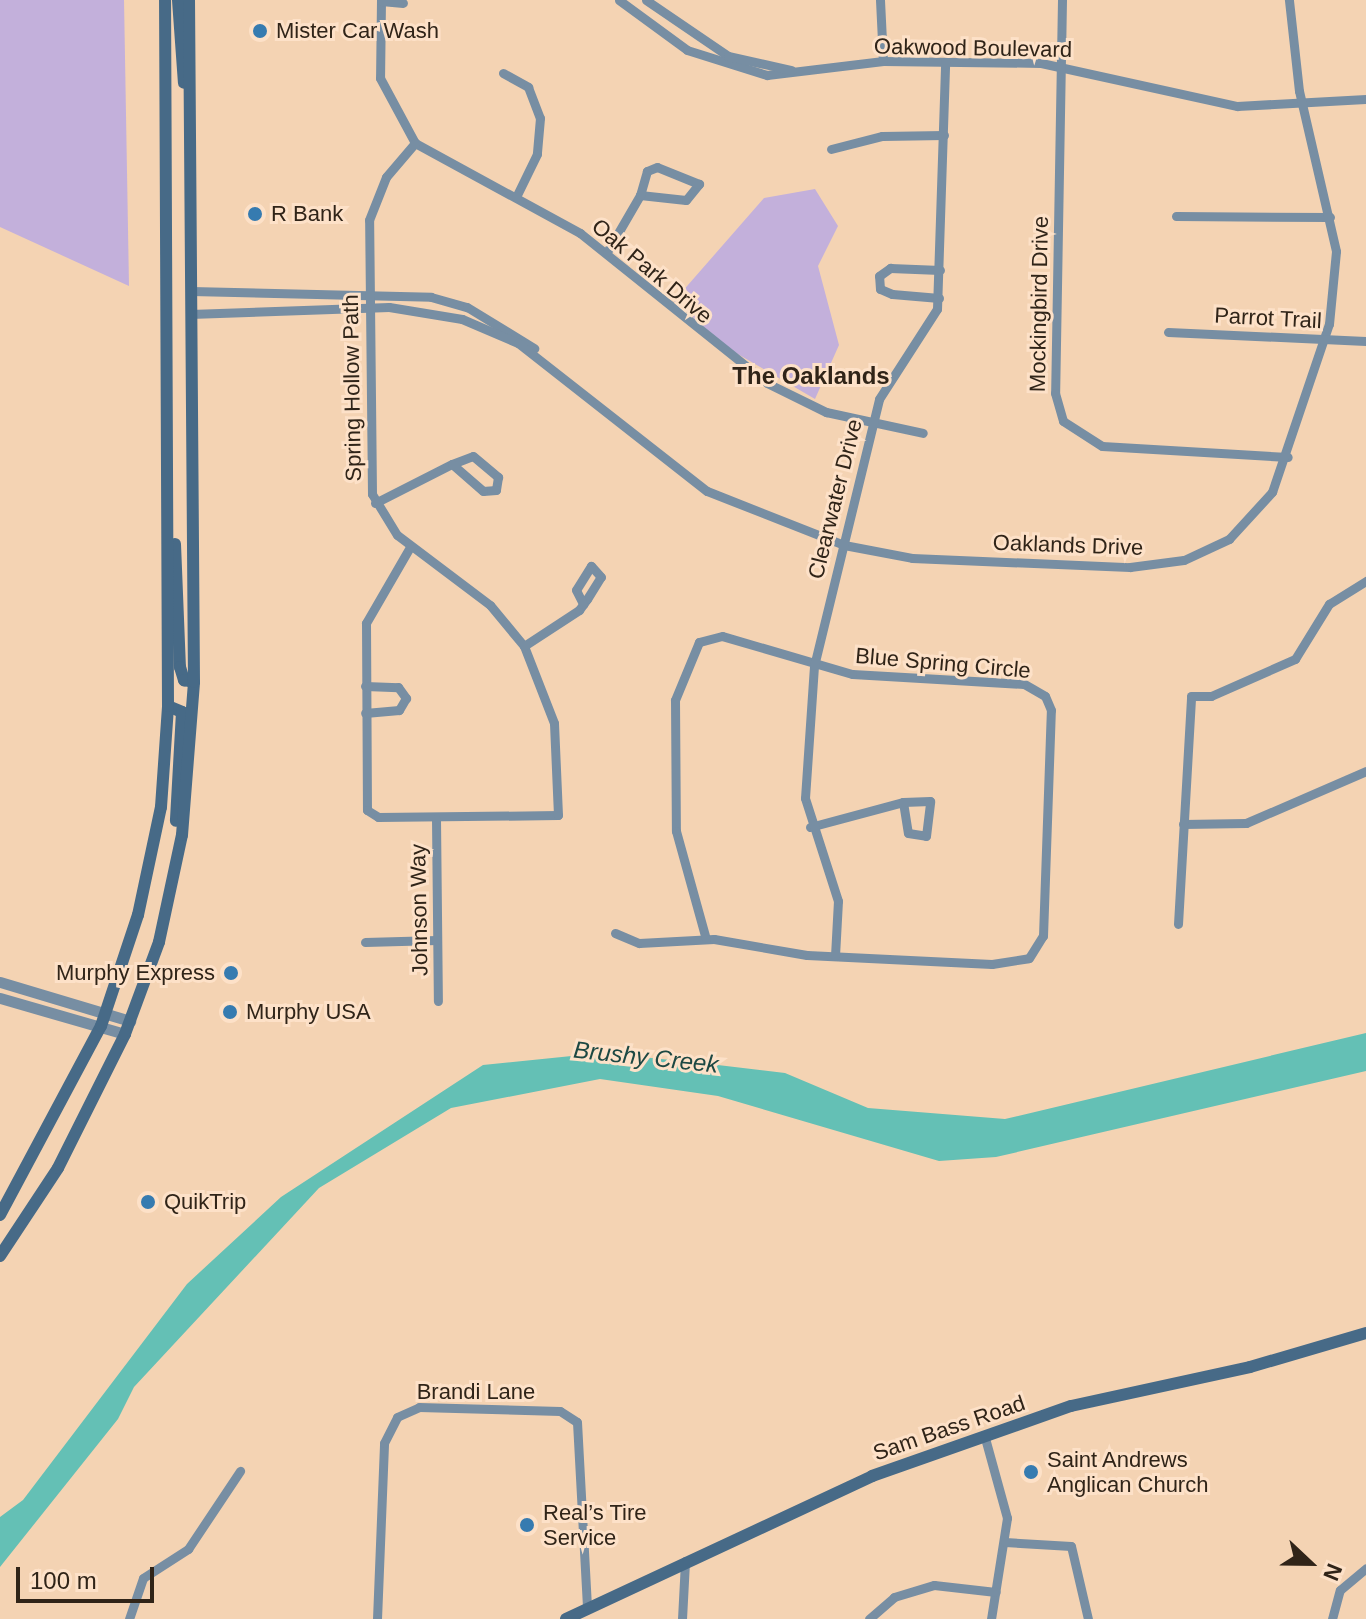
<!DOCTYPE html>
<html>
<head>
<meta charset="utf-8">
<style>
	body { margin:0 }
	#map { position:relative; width:1366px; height:1619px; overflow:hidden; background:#f4d3b3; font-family:Arial,sans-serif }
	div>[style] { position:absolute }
	.green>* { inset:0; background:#c3b0db }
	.water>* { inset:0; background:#64c0b5 }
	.minor>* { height:9px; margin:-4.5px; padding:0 4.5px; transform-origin:4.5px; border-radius:4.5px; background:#778ea3 }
	.tertiary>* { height:11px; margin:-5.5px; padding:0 5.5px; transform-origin:5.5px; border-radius:5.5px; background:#778ea3 }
	.secondary>* { height:12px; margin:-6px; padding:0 6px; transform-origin:6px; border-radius:6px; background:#476a87 }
	.dots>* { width:22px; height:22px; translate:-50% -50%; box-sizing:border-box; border:4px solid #fde1c8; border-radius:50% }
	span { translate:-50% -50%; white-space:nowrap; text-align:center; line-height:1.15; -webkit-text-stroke:6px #fde1c8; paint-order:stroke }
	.poi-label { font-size:22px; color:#302418 }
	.left { translate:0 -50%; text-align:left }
	.right { translate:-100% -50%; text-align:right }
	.street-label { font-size:22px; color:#302418 }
	.neighbourhood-label { font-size:24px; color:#302418; font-weight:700 }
	.water-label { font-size:24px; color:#1d4843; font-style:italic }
	.north { position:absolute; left:1270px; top:1523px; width:80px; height:80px; -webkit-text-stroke:6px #fde1c8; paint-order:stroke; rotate:112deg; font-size:22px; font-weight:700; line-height:32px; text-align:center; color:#302418 }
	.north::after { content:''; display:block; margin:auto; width:28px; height:36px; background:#302418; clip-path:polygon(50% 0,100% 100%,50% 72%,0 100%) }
	.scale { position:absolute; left:16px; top:1567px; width:138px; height:36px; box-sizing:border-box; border:4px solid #302418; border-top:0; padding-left:10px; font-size:24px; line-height:28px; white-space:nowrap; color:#302418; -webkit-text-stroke:6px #fde1c8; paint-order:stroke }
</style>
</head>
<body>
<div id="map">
	<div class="green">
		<div style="clip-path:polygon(0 0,124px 0,129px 286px,0 227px)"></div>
		<div style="clip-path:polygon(815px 189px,838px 226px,818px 266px,839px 345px,815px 399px,729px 349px,674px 301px,764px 198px)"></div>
	</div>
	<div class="water">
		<div style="clip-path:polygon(1366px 1033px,1366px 1071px,996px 1157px,939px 1161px,718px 1096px,600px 1079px,451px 1108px,319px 1188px,134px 1387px,118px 1419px,0 1567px,0 1517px,23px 1500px,187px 1284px,281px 1197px,483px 1065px,601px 1053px,701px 1063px,785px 1073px,868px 1108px,1005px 1119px)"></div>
	</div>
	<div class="minor">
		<div style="left:381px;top:0;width:78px;rotate:90.7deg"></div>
		<div style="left:380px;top:78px;width:74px;rotate:61.7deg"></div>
		<div style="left:415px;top:143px;width:188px;rotate:28.6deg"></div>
		<div style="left:580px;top:233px;width:240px;rotate:38.7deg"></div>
		<div style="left:767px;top:383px;width:66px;rotate:26.2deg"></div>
		<div style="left:826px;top:412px;width:99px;rotate:12.2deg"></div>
		<div style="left:619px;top:0;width:84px;rotate:36.3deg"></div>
		<div style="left:687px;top:50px;width:84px;rotate:17.4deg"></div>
		<div style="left:767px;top:75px;width:117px;rotate:-6.9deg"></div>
		<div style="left:883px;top:61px;width:158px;rotate:0.7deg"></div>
		<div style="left:1041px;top:63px;width:201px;rotate:12.4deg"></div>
		<div style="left:1237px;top:106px;width:129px;rotate:-3.1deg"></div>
		<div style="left:646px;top:0;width:99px;rotate:34.3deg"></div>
		<div style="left:728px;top:56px;width:65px;rotate:12.5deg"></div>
		<div style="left:880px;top:0;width:61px;rotate:87.2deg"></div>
		<div style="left:1062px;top:0;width:393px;rotate:91deg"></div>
		<div style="left:1055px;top:393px;width:29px;rotate:74deg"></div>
		<div style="left:1063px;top:421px;width:46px;rotate:32.7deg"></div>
		<div style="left:1102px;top:446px;width:186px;rotate:3.4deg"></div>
		<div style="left:381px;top:1px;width:22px;rotate:5deg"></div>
		<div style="left:503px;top:73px;width:29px;rotate:29deg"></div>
		<div style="left:528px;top:87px;width:33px;rotate:69deg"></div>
		<div style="left:540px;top:118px;width:36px;rotate:95deg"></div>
		<div style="left:537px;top:154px;width:48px;rotate:116deg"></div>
		<div style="left:831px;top:149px;width:53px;rotate:-14.3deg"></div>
		<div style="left:882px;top:136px;width:62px;rotate:-0.9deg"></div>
		<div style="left:1176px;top:216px;width:154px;rotate:0.4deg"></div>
		<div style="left:607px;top:252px;width:66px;rotate:-59.9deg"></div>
		<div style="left:640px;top:195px;width:46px;rotate:6.2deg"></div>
		<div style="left:686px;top:200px;width:21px;rotate:-51deg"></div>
		<div style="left:699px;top:184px;width:45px;rotate:-158deg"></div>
		<div style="left:657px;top:167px;width:11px;rotate:158deg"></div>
		<div style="left:647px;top:171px;width:25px;rotate:106deg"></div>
		<div style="left:191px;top:291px;width:240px;rotate:1.4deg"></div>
		<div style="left:431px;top:297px;width:37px;rotate:16deg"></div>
		<div style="left:467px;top:307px;width:79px;rotate:31.5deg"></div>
		<div style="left:939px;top:298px;width:47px;rotate:-175.1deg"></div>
		<div style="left:892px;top:294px;width:13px;rotate:-157deg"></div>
		<div style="left:880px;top:289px;width:13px;rotate:-94deg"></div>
		<div style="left:879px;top:276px;width:14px;rotate:-36deg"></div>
		<div style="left:890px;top:268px;width:50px;rotate:2.3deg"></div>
		<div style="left:190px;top:314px;width:199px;rotate:-2deg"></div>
		<div style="left:389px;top:307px;width:74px;rotate:9.3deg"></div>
		<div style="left:462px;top:319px;width:61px;rotate:23.2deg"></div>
		<div style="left:518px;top:343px;width:240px;rotate:38.1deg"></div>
		<div style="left:707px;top:491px;width:147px;rotate:21.5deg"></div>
		<div style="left:844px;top:545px;width:69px;rotate:10.8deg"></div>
		<div style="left:912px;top:558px;width:218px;rotate:2.4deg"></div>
		<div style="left:1130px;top:567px;width:54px;rotate:-7.4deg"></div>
		<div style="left:1184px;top:560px;width:50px;rotate:-25deg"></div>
		<div style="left:1229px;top:539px;width:64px;rotate:-47.5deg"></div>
		<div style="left:1272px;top:492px;width:177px;rotate:-71.3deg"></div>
		<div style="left:1329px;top:324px;width:73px;rotate:-84.5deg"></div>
		<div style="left:1336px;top:251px;width:164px;rotate:-103deg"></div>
		<div style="left:1299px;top:91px;width:92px;rotate:-96.3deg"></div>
		<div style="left:1168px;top:332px;width:198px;rotate:2.6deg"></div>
		<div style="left:375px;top:503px;width:86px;rotate:-26.9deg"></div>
		<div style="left:452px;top:464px;width:22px;rotate:-21deg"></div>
		<div style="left:473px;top:456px;width:33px;rotate:40deg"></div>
		<div style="left:498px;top:477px;width:13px;rotate:99deg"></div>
		<div style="left:496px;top:490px;width:13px;rotate:176deg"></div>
		<div style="left:483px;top:491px;width:41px;rotate:-138.9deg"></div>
		<div style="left:410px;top:547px;width:88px;rotate:120.1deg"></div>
		<div style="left:366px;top:623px;width:187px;rotate:89.7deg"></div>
		<div style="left:367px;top:810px;width:13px;rotate:32deg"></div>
		<div style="left:378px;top:817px;width:180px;rotate:-0.6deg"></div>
		<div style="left:558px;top:815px;width:92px;rotate:-92.5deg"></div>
		<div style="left:554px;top:723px;width:83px;rotate:-111.3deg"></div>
		<div style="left:524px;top:646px;width:53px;rotate:-129.7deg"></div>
		<div style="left:490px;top:605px;width:116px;rotate:-143deg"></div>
		<div style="left:397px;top:535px;width:48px;rotate:-121.4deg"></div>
		<div style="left:372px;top:494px;width:274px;rotate:-90.6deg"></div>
		<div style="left:369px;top:220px;width:46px;rotate:-68.4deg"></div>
		<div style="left:386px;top:177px;width:45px;rotate:-49.5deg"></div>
		<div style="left:524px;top:646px;width:66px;rotate:-33.2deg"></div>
		<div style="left:579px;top:610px;width:14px;rotate:-54deg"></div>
		<div style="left:587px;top:599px;width:26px;rotate:-58deg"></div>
		<div style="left:601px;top:577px;width:15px;rotate:-132deg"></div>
		<div style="left:591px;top:566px;width:28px;rotate:122deg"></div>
		<div style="left:576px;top:590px;width:16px;rotate:63deg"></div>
		<div style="left:365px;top:686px;width:33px;rotate:2deg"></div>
		<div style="left:398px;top:687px;width:14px;rotate:54deg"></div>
		<div style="left:406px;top:698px;width:14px;rotate:120deg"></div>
		<div style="left:399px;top:710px;width:34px;rotate:175deg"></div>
		<div style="left:436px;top:819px;width:182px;rotate:89.4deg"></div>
		<div style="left:1183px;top:824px;width:63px;rotate:-0.9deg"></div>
		<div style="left:1246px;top:823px;width:131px;rotate:-23.4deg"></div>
		<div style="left:810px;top:827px;width:96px;rotate:-15deg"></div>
		<div style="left:903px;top:802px;width:31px;rotate:81deg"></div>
		<div style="left:908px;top:833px;width:18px;rotate:9deg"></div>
		<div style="left:926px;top:836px;width:35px;rotate:-83deg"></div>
		<div style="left:930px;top:801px;width:27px;rotate:178deg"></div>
		<div style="left:1178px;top:924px;width:228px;rotate:-86.7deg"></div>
		<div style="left:1191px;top:696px;width:20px"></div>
		<div style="left:1211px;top:696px;width:92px;rotate:-23.8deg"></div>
		<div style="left:1295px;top:659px;width:65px;rotate:-58.3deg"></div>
		<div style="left:1329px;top:604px;width:44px;rotate:-31.9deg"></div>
		<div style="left:615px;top:933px;width:26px;rotate:23deg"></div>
		<div style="left:639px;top:943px;width:75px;rotate:-3.1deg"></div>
		<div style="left:714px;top:939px;width:94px;rotate:9.8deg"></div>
		<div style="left:807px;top:955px;width:185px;rotate:2.8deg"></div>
		<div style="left:992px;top:964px;width:37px;rotate:-9deg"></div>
		<div style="left:1029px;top:958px;width:26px;rotate:-58deg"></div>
		<div style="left:1043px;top:936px;width:226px;rotate:-88deg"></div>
		<div style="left:1051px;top:710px;width:15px;rotate:-113deg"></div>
		<div style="left:1045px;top:696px;width:24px;rotate:-150deg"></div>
		<div style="left:1024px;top:684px;width:172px;rotate:-176.7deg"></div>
		<div style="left:852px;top:674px;width:135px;rotate:-163.7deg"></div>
		<div style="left:722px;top:636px;width:24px;rotate:165deg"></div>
		<div style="left:699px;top:642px;width:63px;rotate:112.5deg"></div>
		<div style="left:675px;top:700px;width:131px;rotate:89.6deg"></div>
		<div style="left:676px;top:831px;width:112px;rotate:74.5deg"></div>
		<div style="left:365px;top:942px;width:72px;rotate:-1.6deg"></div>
		<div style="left:835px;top:956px;width:55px;rotate:-86.9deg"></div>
		<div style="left:838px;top:901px;width:108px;rotate:-107.8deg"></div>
		<div style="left:805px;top:798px;width:132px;rotate:-86.1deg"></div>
		<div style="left:814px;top:666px;width:275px;rotate:-76.3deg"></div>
		<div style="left:879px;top:399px;width:107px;rotate:-57.2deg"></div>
		<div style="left:937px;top:309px;width:247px;rotate:-88.1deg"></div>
		<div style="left:985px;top:1438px;width:83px;rotate:74.6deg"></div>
		<div style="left:1007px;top:1518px;width:102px;rotate:99deg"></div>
		<div style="left:1005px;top:1542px;width:66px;rotate:3.5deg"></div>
		<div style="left:1071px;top:1546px;width:75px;rotate:76.9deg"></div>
		<div style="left:129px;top:1619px;width:43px;rotate:-71.1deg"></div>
		<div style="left:143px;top:1578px;width:54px;rotate:-32.8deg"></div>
		<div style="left:188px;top:1549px;width:94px;rotate:-56.3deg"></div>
		<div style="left:377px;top:1619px;width:176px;rotate:-87.7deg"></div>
		<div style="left:384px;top:1443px;width:29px;rotate:-63deg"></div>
		<div style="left:397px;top:1417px;width:24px;rotate:-24deg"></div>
		<div style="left:419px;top:1407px;width:141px;rotate:1.6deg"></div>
		<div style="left:560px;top:1411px;width:20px;rotate:33deg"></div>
		<div style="left:577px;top:1422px;width:182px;rotate:86.9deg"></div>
		<div style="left:682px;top:1619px;width:58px;rotate:-87deg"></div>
		<div style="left:869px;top:1619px;width:33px;rotate:-41deg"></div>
		<div style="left:894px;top:1597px;width:42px;rotate:-16.7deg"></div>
		<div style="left:934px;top:1585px;width:62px;rotate:6.4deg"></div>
		<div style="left:1332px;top:1619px;width:30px;rotate:-75deg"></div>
		<div style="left:1340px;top:1590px;width:34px;rotate:-40deg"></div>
	</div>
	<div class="tertiary">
		<div style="left:0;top:982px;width:136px;rotate:16.7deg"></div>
		<div style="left:0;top:998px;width:130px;rotate:16.1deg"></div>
	</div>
	<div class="secondary">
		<div style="left:178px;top:0;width:83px;rotate:85.9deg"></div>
		<div style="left:175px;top:544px;width:123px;rotate:87.7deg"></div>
		<div style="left:180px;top:667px;width:14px;rotate:73deg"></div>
		<div style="left:184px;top:680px;width:10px;rotate:11deg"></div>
		<div style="left:168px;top:706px;width:15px;rotate:23deg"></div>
		<div style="left:182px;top:712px;width:109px;rotate:93.2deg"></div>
		<div style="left:0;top:1215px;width:214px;rotate:-61.9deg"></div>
		<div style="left:101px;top:1026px;width:117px;rotate:-71.6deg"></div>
		<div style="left:138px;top:915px;width:110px;rotate:-78deg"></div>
		<div style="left:161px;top:807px;width:101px;rotate:-86deg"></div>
		<div style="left:168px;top:706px;width:706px;rotate:-90.24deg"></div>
		<div style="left:0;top:1256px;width:105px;rotate:-56.6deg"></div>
		<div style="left:58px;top:1168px;width:150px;rotate:-63.4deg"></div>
		<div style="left:125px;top:1034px;width:98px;rotate:-69.7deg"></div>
		<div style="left:159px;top:942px;width:109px;rotate:-77.9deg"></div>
		<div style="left:182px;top:835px;width:153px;rotate:-85.5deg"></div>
		<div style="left:194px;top:682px;width:682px;rotate:-90.42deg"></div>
		<div style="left:566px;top:1619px;width:338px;rotate:-25deg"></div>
		<div style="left:872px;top:1476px;width:211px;rotate:-19.4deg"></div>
		<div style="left:1071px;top:1406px;width:183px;rotate:-12.3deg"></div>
		<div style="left:1250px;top:1367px;width:121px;rotate:-16.3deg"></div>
	</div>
	<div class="dots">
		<div style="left:260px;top:31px;background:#367bb0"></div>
		<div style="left:255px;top:214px;background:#367bb0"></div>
		<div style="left:231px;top:973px;background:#367bb0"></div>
		<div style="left:230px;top:1012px;background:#367bb0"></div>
		<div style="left:148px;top:1202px;background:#367bb0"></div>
		<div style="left:1031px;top:1472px;background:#367bb0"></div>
		<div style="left:527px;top:1525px;background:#367bb0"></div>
	</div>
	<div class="poi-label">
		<span class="left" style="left:276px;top:31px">Mister Car Wash</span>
		<span class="left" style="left:271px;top:214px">R Bank</span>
		<span class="right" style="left:215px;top:973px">Murphy Express</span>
		<span class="left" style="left:246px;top:1012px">Murphy USA</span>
		<span class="left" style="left:164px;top:1202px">QuikTrip</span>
		<span class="left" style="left:1047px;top:1472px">Saint Andrews<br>Anglican Church</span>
		<span class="left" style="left:543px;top:1525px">Real’s Tire<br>Service</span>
	</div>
	<div class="street-label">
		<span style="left:973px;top:48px;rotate:1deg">Oakwood Boulevard</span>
		<span style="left:652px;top:271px;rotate:40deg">Oak Park Drive</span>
		<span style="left:1039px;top:304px;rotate:-89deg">Mockingbird Drive</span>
		<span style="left:1268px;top:318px;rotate:3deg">Parrot Trail</span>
		<span style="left:352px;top:388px;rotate:-91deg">Spring Hollow Path</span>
		<span style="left:835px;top:499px;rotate:-76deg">Clearwater Drive</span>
		<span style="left:1068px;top:545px;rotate:2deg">Oaklands Drive</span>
		<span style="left:943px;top:663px;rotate:5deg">Blue Spring Circle</span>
		<span style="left:419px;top:910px;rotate:-91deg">Johnson Way</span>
		<span style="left:476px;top:1392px">Brandi Lane</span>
		<span style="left:949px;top:1428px;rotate:-19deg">Sam Bass Road</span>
	</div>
	<div class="neighbourhood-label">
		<span style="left:811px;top:376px">The Oaklands</span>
	</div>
	<div class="water-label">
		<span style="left:646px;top:1057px;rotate:6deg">Brushy Creek</span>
	</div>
	<div class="north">N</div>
	<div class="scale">100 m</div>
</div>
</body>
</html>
